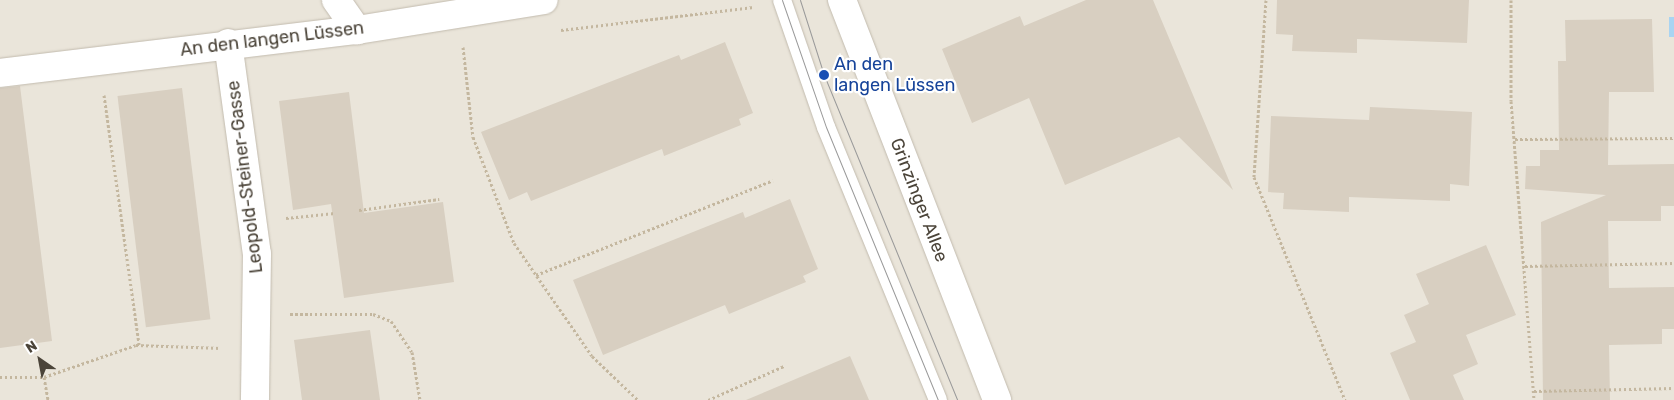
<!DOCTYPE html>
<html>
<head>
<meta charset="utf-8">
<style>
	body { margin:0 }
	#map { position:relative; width:1674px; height:400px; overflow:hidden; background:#f6f3ec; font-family:Rubik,sans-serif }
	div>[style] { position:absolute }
	.residential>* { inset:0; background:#eae5da; transform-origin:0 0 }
	.water>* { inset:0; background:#a9d4f2; transform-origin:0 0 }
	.building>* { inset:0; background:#d8cfc1; transform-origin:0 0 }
	.path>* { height:3px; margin-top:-1.5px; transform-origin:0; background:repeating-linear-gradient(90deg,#c4b79f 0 2.5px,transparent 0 5px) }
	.roads { filter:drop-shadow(0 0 1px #c2bbae) drop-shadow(0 0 1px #c2bbae) }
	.service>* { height:18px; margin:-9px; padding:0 9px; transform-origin:9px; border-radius:9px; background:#fff }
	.minor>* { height:28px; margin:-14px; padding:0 14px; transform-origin:14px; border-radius:14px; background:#fff }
	.tertiary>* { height:28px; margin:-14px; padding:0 14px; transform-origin:14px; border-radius:14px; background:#fff }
	.tram>* { height:1px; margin:-0.5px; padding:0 0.5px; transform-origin:0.5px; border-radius:0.5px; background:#9a9a9a }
	.dots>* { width:14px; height:14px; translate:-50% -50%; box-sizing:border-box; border:2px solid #fff; border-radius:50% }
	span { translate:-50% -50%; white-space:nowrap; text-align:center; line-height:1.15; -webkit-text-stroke:4.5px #fff; paint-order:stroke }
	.street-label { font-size:18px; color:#4b4439 }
	.transit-label { font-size:18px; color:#164399 }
	.left { translate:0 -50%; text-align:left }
	.north { position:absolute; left:15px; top:335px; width:50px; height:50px; -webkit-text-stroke:4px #fff; paint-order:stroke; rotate:327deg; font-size:14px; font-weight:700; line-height:20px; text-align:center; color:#4b4439 }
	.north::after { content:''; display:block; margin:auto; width:18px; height:22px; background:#4b4439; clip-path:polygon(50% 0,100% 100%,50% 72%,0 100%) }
</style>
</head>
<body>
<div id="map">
	<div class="residential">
		<div style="left:0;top:0;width:1674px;height:400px"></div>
	</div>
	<div class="water">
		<div style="left:1669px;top:17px;width:5px;height:20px"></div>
	</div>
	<div class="building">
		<div style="clip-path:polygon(1086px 0,1153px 0,1233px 190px,1179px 137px,1065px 185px,1029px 98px,972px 123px,942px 49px,1020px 16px,1024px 26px)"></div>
		<div style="clip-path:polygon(1277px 0,1469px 0,1467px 43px,1357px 39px,1357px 53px,1292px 51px,1293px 35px,1276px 34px)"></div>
		<div style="clip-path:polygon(1652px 19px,1654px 92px,1609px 92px,1608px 165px,1674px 164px,1674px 206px,1661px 206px,1661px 221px,1608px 221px,1609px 288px,1674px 287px,1674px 329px,1662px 329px,1662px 344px,1609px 345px,1610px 400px,1543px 400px,1541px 222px,1606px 195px,1525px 189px,1526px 166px,1540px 166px,1540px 150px,1559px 150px,1558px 61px,1566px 61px,1565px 20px)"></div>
		<div style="clip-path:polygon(725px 42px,753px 113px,739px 119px,741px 125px,664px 156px,662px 149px,531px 201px,527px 192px,509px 200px,481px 132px,679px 55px,681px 60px)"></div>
		<div style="clip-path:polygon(20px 86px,52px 341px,0 348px,0 88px)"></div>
		<div style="left:182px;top:88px;width:233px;height:65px;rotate:83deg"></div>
		<div style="clip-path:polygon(349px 92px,364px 213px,443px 202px,454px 282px,344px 298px,331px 204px,293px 210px,279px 101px)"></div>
		<div style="clip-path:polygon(1370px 107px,1472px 112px,1469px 186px,1450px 184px,1450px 201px,1349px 197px,1349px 212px,1283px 209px,1284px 193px,1268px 192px,1271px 116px,1369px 120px)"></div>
		<div style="clip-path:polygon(790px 199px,818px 269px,803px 276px,806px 282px,729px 314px,725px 305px,603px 355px,573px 280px,743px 212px,745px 218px)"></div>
		<div style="clip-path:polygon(1486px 245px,1516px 315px,1466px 335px,1478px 364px,1453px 375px,1464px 400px,1410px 400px,1390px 353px,1416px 342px,1404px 315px,1429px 304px,1416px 274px)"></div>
		<div style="clip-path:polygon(370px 330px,380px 400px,302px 400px,294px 340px)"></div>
		<div style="clip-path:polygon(850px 356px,869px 400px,746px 400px)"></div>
	</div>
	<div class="path">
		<div style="left:1266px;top:0;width:177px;rotate:93.9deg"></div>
		<div style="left:1254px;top:177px;width:241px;rotate:67.8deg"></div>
		<div style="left:1511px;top:0;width:101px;rotate:90deg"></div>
		<div style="left:1511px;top:101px;width:300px;rotate:85.6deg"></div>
		<div style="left:561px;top:30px;width:194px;rotate:-6.8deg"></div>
		<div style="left:463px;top:47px;width:91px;rotate:83.7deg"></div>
		<div style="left:473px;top:137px;width:114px;rotate:68.9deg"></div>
		<div style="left:514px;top:243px;width:137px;rotate:55.4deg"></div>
		<div style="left:592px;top:356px;width:64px;rotate:43.7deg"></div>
		<div style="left:104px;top:95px;width:252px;rotate:82deg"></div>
		<div style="left:1515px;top:139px;width:159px;rotate:-0.4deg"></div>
		<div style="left:359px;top:210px;width:81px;rotate:-7.8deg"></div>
		<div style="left:286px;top:218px;width:49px;rotate:-5.8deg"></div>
		<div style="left:1525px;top:266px;width:149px;rotate:-1.2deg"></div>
		<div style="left:536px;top:275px;width:255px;rotate:-21.8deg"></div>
		<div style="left:290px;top:314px;width:83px"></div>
		<div style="left:373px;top:314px;width:19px;rotate:21deg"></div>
		<div style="left:391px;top:321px;width:37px;rotate:56deg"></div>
		<div style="left:412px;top:352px;width:49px;rotate:80.5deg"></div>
		<div style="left:0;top:377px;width:44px"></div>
		<div style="left:44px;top:377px;width:97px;rotate:-19.2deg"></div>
		<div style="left:136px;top:345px;width:85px;rotate:2deg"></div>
		<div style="left:44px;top:377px;width:23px;rotate:80deg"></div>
		<div style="left:1534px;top:391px;width:140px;rotate:-1.2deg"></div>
		<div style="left:708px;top:400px;width:83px;rotate:-24.1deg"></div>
	</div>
	<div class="roads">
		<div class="service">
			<div style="left:782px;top:0;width:134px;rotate:70.9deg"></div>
			<div style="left:826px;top:127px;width:295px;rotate:67.7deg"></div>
		</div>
		<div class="minor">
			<div style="left:336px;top:0;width:37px;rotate:55deg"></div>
			<div style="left:228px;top:43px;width:213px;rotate:82.2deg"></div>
			<div style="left:257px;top:254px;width:146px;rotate:90.8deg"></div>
			<div style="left:0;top:73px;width:360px;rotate:-6.9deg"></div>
			<div style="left:357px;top:30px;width:189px;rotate:-9.1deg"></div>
		</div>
		<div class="tertiary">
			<div style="left:842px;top:0;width:429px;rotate:68.8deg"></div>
		</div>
	</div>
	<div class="tram">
		<div style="left:782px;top:0;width:134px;rotate:70.9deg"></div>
		<div style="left:826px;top:127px;width:295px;rotate:67.7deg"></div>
		<div style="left:800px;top:0;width:79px;rotate:72.3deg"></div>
		<div style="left:824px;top:75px;width:351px;rotate:67.7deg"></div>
	</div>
	<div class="dots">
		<div style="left:824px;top:75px;background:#1a4fb4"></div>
	</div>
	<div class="street-label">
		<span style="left:272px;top:39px;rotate:-7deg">An den langen Lüssen</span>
		<span style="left:245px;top:177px;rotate:-97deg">Leopold-Steiner-Gasse</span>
		<span style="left:919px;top:200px;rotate:69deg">Grinzinger Allee</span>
	</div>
	<div class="transit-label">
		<span class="left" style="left:834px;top:75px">An den<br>langen Lüssen</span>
	</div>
	<div class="north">N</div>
</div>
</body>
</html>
